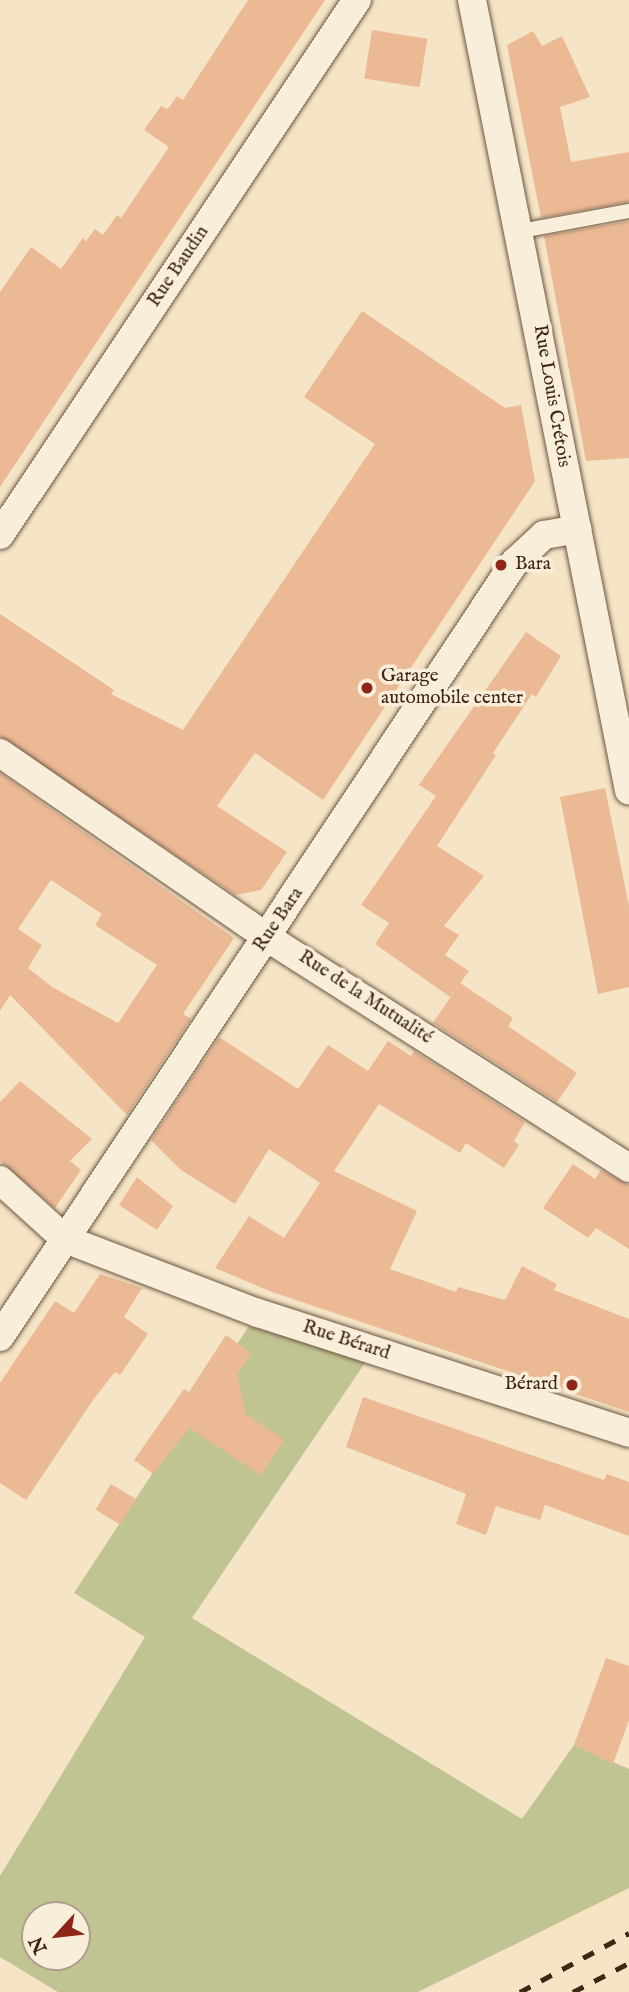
<!DOCTYPE html>
<html>
<head>
<meta charset="utf-8">
<style>
	body { margin:0 }
	#map { position:relative; width:629px; height:1992px; overflow:hidden; background:#f5e5c6; font-family:"IM FELL English",serif }
	div>[style] { position:absolute }
	.green>* { inset:0; background:#c0c392 }
	.building>* { inset:0; background:#ecb995; transform-origin:0 0 }
	.roads { filter:drop-shadow(0 0 2px #6c5642) drop-shadow(0 0 2px #6c5642) }
	.lane>* { height:14px; margin:-7px; padding:0 7px; transform-origin:7px; border-radius:7px; background:#f8eeda }
	.street>* { height:28px; margin:-14px; padding:0 14px; transform-origin:14px; border-radius:14px; background:#f8eeda }
	.rail>* { height:5px; margin-top:-2.5px; transform-origin:0; background:repeating-linear-gradient(90deg,#3f2616 0 12px,transparent 0 24px) }
	.dots>* { width:19px; height:19px; translate:-50% -50%; box-sizing:border-box; border:4px solid #f8eeda; border-radius:50% }
	span { translate:-50% -50%; white-space:nowrap; text-align:center; line-height:1.15; -webkit-text-stroke:7px #f8eeda; paint-order:stroke }
	.street-label { font-size:19px; color:#3f2616 }
	.poi-label { font-size:19px; color:#3f2616 }
	.left { translate:0 -50%; text-align:left }
	.right { translate:-100% -50%; text-align:right }
	.north { position:absolute; left:21px; top:1901px; width:70px; height:70px; box-sizing:border-box; background:#f8eeda; border:2px solid #ae9e8c; border-radius:50%; rotate:243deg; font-size:19px; font-weight:700; line-height:28px; text-align:center; color:#3f2616 }
	.north::after { content:''; display:block; margin:auto; width:24px; height:32px; background:#8f2418; clip-path:polygon(50% 0,100% 100%,50% 72%,0 100%) }
</style>
</head>
<body>
<div id="map">
	<div class="green">
		<div style="clip-path:polygon(evenodd,249px 1326px,367px 1360px,192px 1618px,522px 1819px,574px 1745px,629px 1769px,629px 1888px,418px 1992px,58px 1992px,0 1957px,0 1876px,145px 1637px,74px 1593px,249px 1326px,35px 1915px,77px 1915px,77px 1957px,35px 1957px,35px 1915px)"></div>
	</div>
	<div class="building">
		<div style="clip-path:polygon(248px 0,325px 0,0 487px,0 292px,31px 247px,61px 269px,83px 238px,86px 241px,95px 229px,103px 235px,117px 215px,121px 218px,169px 147px,144px 130px,161px 106px,168px 109px,177px 96px,183px 100px)"></div>
		<div style="left:372px;top:30px;width:56px;height:49px;rotate:9deg"></div>
		<div style="clip-path:polygon(533px 31px,542px 46px,562px 36px,590px 97px,560px 107px,571px 162px,629px 152px,629px 202px,541px 218px,507px 45px)"></div>
		<div style="clip-path:polygon(629px 221px,629px 458px,586px 461px,544px 236px)"></div>
		<div style="clip-path:polygon(362px 311px,505px 408px,521px 405px,535px 481px,323px 800px,255px 753px,217px 806px,287px 852px,261px 890px,235px 895px,0 737px,0 614px,114px 690px,111px 694px,183px 730px,375px 444px,304px 397px)"></div>
		<div style="clip-path:polygon(526px 632px,561px 656px,536px 697px,532px 694px,493px 753px,496px 755px,437px 846px,484px 876px,444px 926px,459px 935px,445px 955px,469px 971px,450px 997px,375px 944px,389px 923px,361px 905px,436px 796px,419px 785px)"></div>
		<div style="clip-path:polygon(evenodd,0 773px,234px 938px,183px 1014px,191px 1019px,127px 1115px,10px 995px,0 1011px,0 773px,51px 880px,102px 914px,95px 925px,157px 965px,118px 1023px,52px 987px,28px 968px,42px 945px,18px 929px,51px 880px)"></div>
		<div style="clip-path:polygon(605px 788px,629px 906px,629px 987px,598px 994px,560px 797px)"></div>
		<div style="clip-path:polygon(460px 983px,513px 1018px,508px 1026px,577px 1073px,557px 1102px,433px 1023px)"></div>
		<div style="clip-path:polygon(219px 1037px,298px 1089px,328px 1045px,368px 1071px,388px 1041px,411px 1056px,414px 1051px,525px 1122px,514px 1141px,519px 1145px,504px 1168px,466px 1143px,460px 1153px,379px 1104px,334px 1171px,417px 1211px,390px 1269px,456px 1292px,458px 1287px,505px 1300px,522px 1266px,557px 1284px,554px 1290px,629px 1319px,629px 1412px,272px 1292px,215px 1268px,249px 1216px,284px 1238px,320px 1183px,269px 1149px,235px 1204px,181px 1170px,151px 1140px)"></div>
		<div style="clip-path:polygon(20px 1081px,92px 1139px,70px 1161px,81px 1170px,55px 1208px,0 1161px,0 1102px)"></div>
		<div style="clip-path:polygon(573px 1164px,595px 1179px,601px 1170px,629px 1185px,629px 1249px,596px 1228px,588px 1238px,543px 1208px)"></div>
		<div style="clip-path:polygon(137px 1177px,173px 1206px,157px 1230px,119px 1205px)"></div>
		<div style="clip-path:polygon(100px 1274px,142px 1288px,124px 1317px,148px 1334px,120px 1375px,115px 1372px,93px 1400px,26px 1500px,0 1483px,0 1383px,55px 1301px,74px 1313px)"></div>
		<div style="clip-path:polygon(226px 1335px,251px 1353px,237px 1375px,246px 1414px,284px 1440px,261px 1475px,189px 1428px,153px 1474px,134px 1460px,184px 1389px,189px 1392px)"></div>
		<div style="clip-path:polygon(363px 1397px,604px 1480px,607px 1474px,629px 1482px,629px 1536px,545px 1505px,540px 1520px,496px 1506px,486px 1535px,456px 1524px,466px 1494px,346px 1447px)"></div>
		<div style="left:111px;top:1484px;width:29px;height:30px;rotate:31deg"></div>
		<div style="clip-path:polygon(606px 1658px,629px 1666px,629px 1720px,613px 1764px,574px 1745px)"></div>
	</div>
	<div class="roads">
		<div class="lane">
			<div style="left:521px;top:231px;width:110px;rotate:-10.5deg"></div>
		</div>
		<div class="street">
			<div style="left:472px;top:0;width:806px;rotate:78.77deg"></div>
			<div style="left:0;top:535px;width:643px;rotate:-56.29deg"></div>
			<div style="left:0;top:753px;width:326px;rotate:34.6deg"></div>
			<div style="left:268px;top:938px;width:428px;rotate:32.5deg"></div>
			<div style="left:0;top:1180px;width:88px;rotate:42.2deg"></div>
			<div style="left:65px;top:1239px;width:207px;rotate:21deg"></div>
			<div style="left:258px;top:1313px;width:390px;rotate:17.9deg"></div>
			<div style="left:0;top:1337px;width:931px;rotate:-56.4deg"></div>
			<div style="left:515px;top:562px;width:40px;rotate:-43deg"></div>
			<div style="left:544px;top:535px;width:34px;rotate:-10deg"></div>
		</div>
	</div>
	<div class="rail">
		<div style="left:520px;top:1992px;width:124px;rotate:-28.4deg"></div>
		<div style="left:573px;top:1992px;width:63px;rotate:-27.4deg"></div>
	</div>
	<div class="dots">
		<div style="left:501px;top:565px;background:#8f2418"></div>
		<div style="left:367px;top:688px;background:#8f2418"></div>
		<div style="left:572px;top:1385px;background:#8f2418"></div>
	</div>
	<div class="street-label">
		<span style="left:179px;top:267px;rotate:-56deg">Rue Baudin</span>
		<span style="left:551px;top:396px;rotate:80deg">Rue Louis Crétois</span>
		<span style="left:279px;top:920px;rotate:-56deg">Rue Bara</span>
		<span style="left:365px;top:998px;rotate:33deg">Rue de la Mutualité</span>
		<span style="left:346px;top:1341px;rotate:18deg">Rue Bérard</span>
	</div>
	<div class="poi-label">
		<span class="left" style="left:515px;top:565px">Bara</span>
		<span class="left" style="left:381px;top:688px">Garage<br>automobile center</span>
		<span class="right" style="left:558px;top:1385px">Bérard</span>
	</div>
	<div class="north">N</div>
</div>
</body>
</html>
